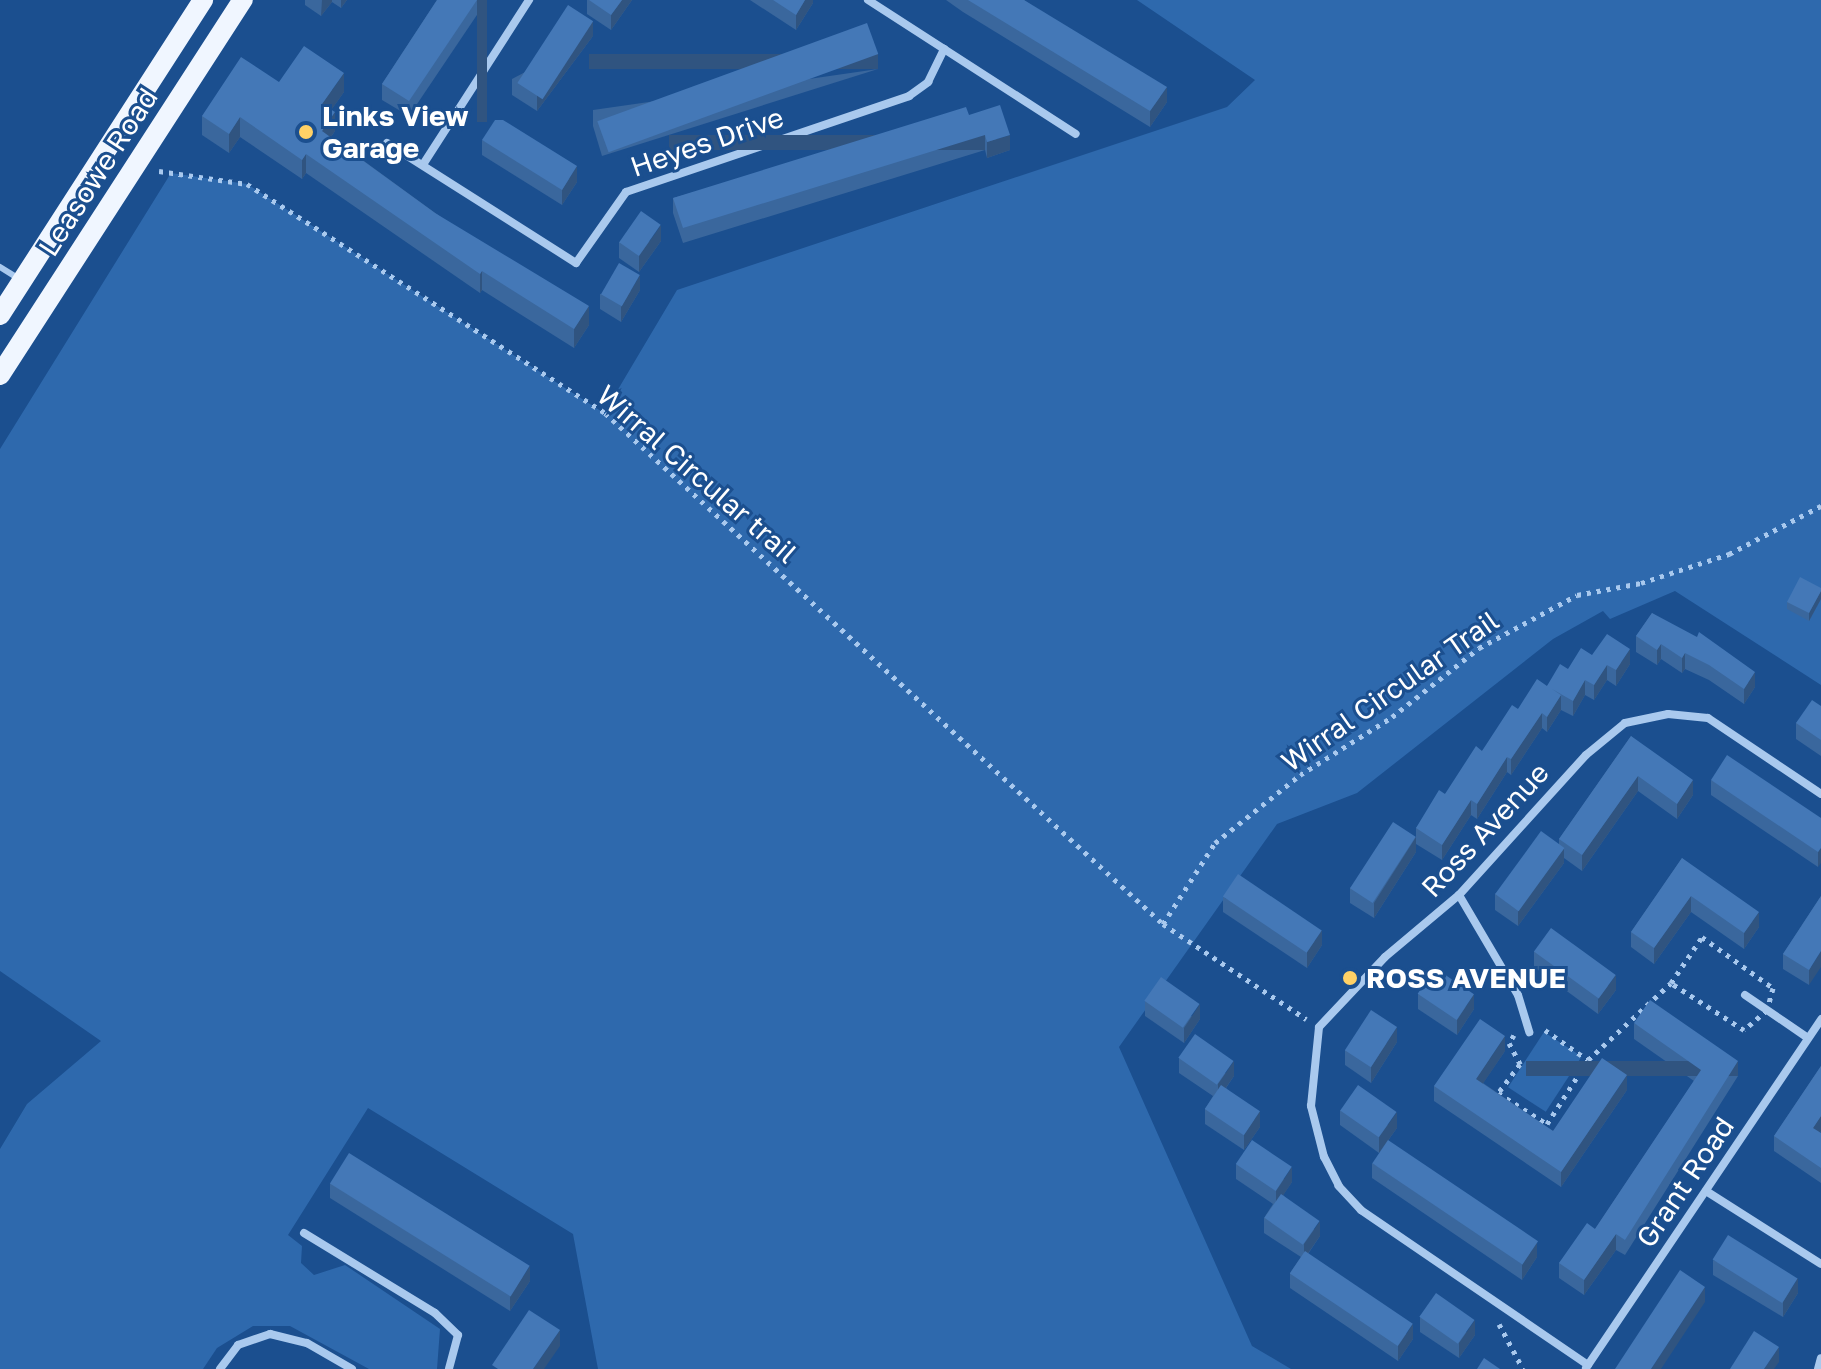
<!DOCTYPE html>
<html>
<head>
<meta charset="utf-8">
<style>
	body { margin:0 }
	#map { position:relative; width:1821px; height:1369px; overflow:hidden; background:#1b4f8f; font-family:"Golos Text",sans-serif }
	div>[style] { position:absolute }
	.green>* { inset:0; background:#2e69ad; transform-origin:0 0 }
	.path>* { height:5px; margin-top:-2.5px; transform-origin:0; background:repeating-linear-gradient(90deg,#a9c9ee 0 4px,transparent 0 10px) }
	.lane>* { height:6px; margin:-3px; padding:0 3px; transform-origin:3px; border-radius:3px; background:#a9c9ee }
	.street>* { height:8px; margin:-4px; padding:0 4px; transform-origin:4px; border-radius:4px; background:#a9c9ee }
	.primary>* { height:20px; margin:-10px; padding:0 10px; transform-origin:10px; border-radius:10px; background:#f0f6ff }
	.wall>* { inset:0; background:#3a679d }
	.shaded-wall>* { inset:0; background:#305480; transform-origin:0 0 }
	.building>* { inset:0; background:#4478b7; transform-origin:0 0 }
	.dots>* { width:22px; height:22px; translate:-50% -50%; box-sizing:border-box; border:4px solid #1b4f8f; border-radius:50% }
	span { translate:-50% -50%; white-space:nowrap; text-align:center; line-height:1.15; -webkit-text-stroke:6px #1b4f8f; paint-order:stroke }
	.poi-label { font-size:28px; color:#fff; font-weight:700 }
	.left { translate:0 -50%; text-align:left }
	.street-label { font-size:28px; color:#fff }
</style>
</head>
<body>
<div id="map">
	<div class="green">
		<div style="clip-path:polygon(1137px 0,1821px 0,1821px 685px,1675px 591px,1610px 619px,1603px 611px,1553px 639px,1357px 793px,1277px 824px,1119px 1047px,1252px 1346px,1291px 1369px,598px 1369px,573px 1234px,368px 1108px,288px 1235px,302px 1246px,301px 1263px,314px 1275px,345px 1265px,440px 1329px,437px 1369px,369px 1369px,290px 1326px,253px 1326px,217px 1348px,203px 1369px,0 1369px,0 1149px,27px 1104px,101px 1041px,0 971px,0 449px,171px 173px,247px 184px,604px 413px,677px 290px,1227px 107px,1255px 80px)"></div>
		<div style="left:1544px;top:1032px;width:45px;height:66px;rotate:33deg"></div>
	</div>
	<div class="path">
		<div style="left:159px;top:171px;width:89px;rotate:8.4deg"></div>
		<div style="left:247px;top:184px;width:425px;rotate:32.6deg"></div>
		<div style="left:605px;top:413px;width:757px;rotate:42.48deg"></div>
		<div style="left:1163px;top:924px;width:172px;rotate:33.6deg"></div>
		<div style="left:1163px;top:924px;width:96px;rotate:-57.3deg"></div>
		<div style="left:1215px;top:843px;width:109px;rotate:-38.7deg"></div>
		<div style="left:1300px;top:775px;width:109px;rotate:-32.2deg"></div>
		<div style="left:1392px;top:717px;width:111px;rotate:-38.4deg"></div>
		<div style="left:1479px;top:648px;width:111px;rotate:-28.4deg"></div>
		<div style="left:1577px;top:595px;width:65px;rotate:-10.6deg"></div>
		<div style="left:1641px;top:583px;width:93px;rotate:-18.2deg"></div>
		<div style="left:1729px;top:554px;width:104px;rotate:-27.6deg"></div>
		<div style="left:1702px;top:937px;width:87px;rotate:35.7deg"></div>
		<div style="left:1773px;top:988px;width:23px;rotate:105deg"></div>
		<div style="left:1767px;top:1010px;width:30px;rotate:139deg"></div>
		<div style="left:1744px;top:1030px;width:87px;rotate:-147.2deg"></div>
		<div style="left:1671px;top:983px;width:55px;rotate:-56deg"></div>
		<div style="left:1545px;top:1030px;width:52px;rotate:34.9deg"></div>
		<div style="left:1588px;top:1060px;width:113px;rotate:-42.9deg"></div>
		<div style="left:1514px;top:1035px;width:9px;rotate:122deg"></div>
		<div style="left:1509px;top:1043px;width:24px;rotate:62deg"></div>
		<div style="left:1520px;top:1064px;width:36px;rotate:127deg"></div>
		<div style="left:1498px;top:1093px;width:58px;rotate:32.3deg"></div>
		<div style="left:1547px;top:1124px;width:76px;rotate:-57.4deg"></div>
		<div style="left:1499px;top:1324px;width:51px;rotate:61.9deg"></div>
	</div>
	<div class="lane">
		<div style="left:0;top:267px;width:22px;rotate:32deg"></div>
	</div>
	<div class="street">
		<div style="left:868px;top:0;width:247px;rotate:32.8deg"></div>
		<div style="left:387px;top:143px;width:224px;rotate:32.4deg"></div>
		<div style="left:576px;top:263px;width:87px;rotate:-54.8deg"></div>
		<div style="left:626px;top:192px;width:299px;rotate:-18.7deg"></div>
		<div style="left:909px;top:96px;width:24px;rotate:-36deg"></div>
		<div style="left:928px;top:82px;width:37px;rotate:-64deg"></div>
		<div style="left:424px;top:163px;width:194px;rotate:-57.2deg"></div>
		<div style="left:1459px;top:895px;width:116px;rotate:59.5deg"></div>
		<div style="left:1518px;top:995px;width:39px;rotate:73deg"></div>
		<div style="left:1745px;top:995px;width:76px;rotate:34.3deg"></div>
		<div style="left:1706px;top:1191px;width:136px;rotate:32.4deg"></div>
		<div style="left:304px;top:1233px;width:153px;rotate:31.4deg"></div>
		<div style="left:435px;top:1313px;width:32px;rotate:44deg"></div>
		<div style="left:458px;top:1335px;width:35px;rotate:105deg"></div>
		<div style="left:1588px;top:1365px;width:275px;rotate:-145.7deg"></div>
		<div style="left:1361px;top:1210px;width:33px;rotate:-133deg"></div>
		<div style="left:1339px;top:1186px;width:33px;rotate:-117deg"></div>
		<div style="left:1324px;top:1157px;width:53px;rotate:-104.3deg"></div>
		<div style="left:1311px;top:1106px;width:79px;rotate:-84.2deg"></div>
		<div style="left:1319px;top:1027px;width:96px;rotate:-46.7deg"></div>
		<div style="left:1385px;top:957px;width:97px;rotate:-40deg"></div>
		<div style="left:1459px;top:895px;width:189px;rotate:-47.8deg"></div>
		<div style="left:1586px;top:755px;width:50px;rotate:-39.4deg"></div>
		<div style="left:1625px;top:723px;width:44px;rotate:-11.8deg"></div>
		<div style="left:1668px;top:714px;width:40px;rotate:5.7deg"></div>
		<div style="left:1708px;top:718px;width:136px;rotate:33.9deg"></div>
		<div style="left:1586px;top:1368px;width:421px;rotate:-56deg"></div>
		<div style="left:220px;top:1369px;width:30px;rotate:-53deg"></div>
		<div style="left:238px;top:1345px;width:34px;rotate:-19deg"></div>
		<div style="left:270px;top:1334px;width:38px;rotate:14deg"></div>
		<div style="left:307px;top:1343px;width:52px;rotate:30deg"></div>
		<div style="left:1818px;top:1369px;width:11px;rotate:-75deg"></div>
	</div>
	<div class="primary">
		<div style="left:0;top:315px;width:375px;rotate:-57.2deg"></div>
		<div style="left:0;top:375px;width:447px;rotate:-57.1deg"></div>
	</div>
	<div class="wall">
		<div style="clip-path:polygon(305px 0,347px 0,341px 8px,332px 2px,321px 16px,305px 5px)"></div>
		<div style="clip-path:polygon(437px 0,487px 0,409px 116px,382px 100px,382px 84px)"></div>
		<div style="clip-path:polygon(587px 0,632px 0,611px 30px,587px 14px)"></div>
		<div style="clip-path:polygon(750px 0,813px 0,813px 3px,796px 30px)"></div>
		<div style="clip-path:polygon(946px 0,1024px 0,1167px 102px,1150px 127px,963px 12px)"></div>
		<div style="clip-path:polygon(593px 36px,537px 111px,512px 95px,512px 79px)"></div>
		<div style="clip-path:polygon(878px 69px,602px 156px,593px 126px,593px 110px)"></div>
		<div style="clip-path:polygon(279px 82px,344px 92px,331px 110px,335px 131px,331px 137px,589px 325px,574px 348px,482px 290px,480px 293px,306px 173px,302px 179px,240px 137px,229px 153px,202px 135px,202px 116px)"></div>
		<div style="clip-path:polygon(969px 115px,1010px 150px,987px 158px,985px 150px,683px 243px,673px 213px,673px 198px)"></div>
		<div style="clip-path:polygon(482px 140px,577px 182px,562px 205px,482px 155px)"></div>
		<div style="clip-path:polygon(661px 241px,639px 272px,619px 258px,619px 242px)"></div>
		<div style="clip-path:polygon(640px 290px,621px 322px,600px 309px,600px 294px)"></div>
		<div style="clip-path:polygon(1821px 588px,1821px 599px,1809px 621px,1787px 609px,1787px 602px)"></div>
		<div style="clip-path:polygon(1652px 613px,1755px 687px,1744px 704px,1709px 680px,1685px 669px,1682px 673px,1661px 659px,1657px 665px,1636px 652px,1636px 636px)"></div>
		<div style="clip-path:polygon(1592px 655px,1630px 664px,1616px 686px,1607px 680px,1594px 700px,1585px 695px,1573px 716px,1561px 710px,1547px 732px,1542px 728px,1511px 775px,1507px 772px,1477px 819px,1471px 815px,1442px 860px,1416px 844px,1416px 852px,1374px 918px,1350px 903px,1350px 888px,1416px 837px,1416px 828px,1518px 709px,1568px 669px)"></div>
		<div style="clip-path:polygon(1821px 706px,1821px 756px,1796px 739px,1796px 723px)"></div>
		<div style="clip-path:polygon(1631px 736px,1693px 795px,1677px 819px,1638px 791px,1582px 871px,1564px 858px,1564px 863px,1518px 926px,1495px 910px,1495px 894px,1559px 844px,1559px 839px)"></div>
		<div style="clip-path:polygon(1711px 780px,1821px 818px,1818px 867px,1711px 795px)"></div>
		<div style="clip-path:polygon(1682px 858px,1759px 927px,1744px 949px,1691px 912px,1654px 964px,1631px 947px,1631px 932px)"></div>
		<div style="clip-path:polygon(1821px 896px,1809px 985px,1783px 969px,1783px 954px)"></div>
		<div style="clip-path:polygon(1223px 897px,1322px 945px,1307px 968px,1223px 912px)"></div>
		<div style="clip-path:polygon(1534px 951px,1616px 990px,1598px 1014px,1534px 967px)"></div>
		<div style="clip-path:polygon(1418px 994px,1474px 1009px,1457px 1035px,1418px 1009px)"></div>
		<div style="clip-path:polygon(1145px 1001px,1200px 1019px,1184px 1043px,1145px 1016px)"></div>
		<div style="clip-path:polygon(1634px 1023px,1738px 1076px,1625px 1255px,1616px 1250px,1584px 1295px,1559px 1278px,1559px 1263px,1595px 1229px,1694px 1081px,1634px 1039px)"></div>
		<div style="clip-path:polygon(1397px 1042px,1371px 1083px,1345px 1065px,1345px 1050px)"></div>
		<div style="clip-path:polygon(1505px 1051px,1483px 1083px,1553px 1131px,1627px 1090px,1561px 1187px,1434px 1101px,1434px 1086px)"></div>
		<div style="clip-path:polygon(1179px 1058px,1234px 1076px,1226px 1088px,1260px 1127px,1244px 1150px,1205px 1124px,1205px 1109px,1213px 1096px,1179px 1073px)"></div>
		<div style="clip-path:polygon(1821px 1066px,1821px 1131px,1820px 1133px,1821px 1133px,1821px 1183px,1774px 1151px,1774px 1136px)"></div>
		<div style="clip-path:polygon(1340px 1110px,1397px 1128px,1379px 1153px,1340px 1125px)"></div>
		<div style="clip-path:polygon(1372px 1163px,1537px 1257px,1522px 1280px,1372px 1178px)"></div>
		<div style="clip-path:polygon(1236px 1164px,1292px 1182px,1283px 1195px,1320px 1236px,1308px 1254px,1413px 1339px,1398px 1361px,1290px 1288px,1290px 1273px,1301px 1257px,1264px 1233px,1264px 1218px,1273px 1204px,1236px 1179px)"></div>
		<div style="clip-path:polygon(330px 1183px,530px 1281px,510px 1311px,330px 1198px)"></div>
		<div style="clip-path:polygon(1713px 1260px,1798px 1293px,1783px 1317px,1713px 1275px)"></div>
		<div style="clip-path:polygon(1420px 1317px,1475px 1335px,1459px 1358px,1420px 1332px)"></div>
	</div>
	<div class="shaded-wall">
		<div style="clip-path:polygon(322px 0,332px 0,332px 2px,321px 16px)"></div>
		<div style="clip-path:polygon(341px 0,347px 0,341px 8px)"></div>
		<div style="left:477px;top:0;width:10px;height:122px"></div>
		<div style="clip-path:polygon(622px 0,632px 0,611px 30px,611px 15px)"></div>
		<div style="clip-path:polygon(805px 0,813px 0,813px 3px,796px 30px,796px 15px)"></div>
		<div style="clip-path:polygon(593px 21px,593px 36px,537px 111px,537px 96px)"></div>
		<div style="left:878px;top:54px;width:15px;height:289px;rotate:90deg"></div>
		<div style="clip-path:polygon(344px 73px,344px 92px,322px 123px,322px 104px)"></div>
		<div style="clip-path:polygon(1167px 87px,1167px 102px,1150px 127px,1150px 111px)"></div>
		<div style="clip-path:polygon(335px 112px,335px 131px,322px 150px,322px 131px)"></div>
		<div style="clip-path:polygon(240px 117px,240px 137px,229px 153px,229px 134px)"></div>
		<div style="left:985px;top:135px;width:15px;height:316px;rotate:90deg"></div>
		<div style="clip-path:polygon(1010px 135px,1010px 150px,987px 158px,987px 142px)"></div>
		<div style="clip-path:polygon(306px 154px,306px 173px,302px 179px,302px 160px)"></div>
		<div style="clip-path:polygon(577px 166px,577px 182px,562px 205px,562px 190px)"></div>
		<div style="clip-path:polygon(661px 225px,661px 241px,639px 272px,639px 256px)"></div>
		<div style="clip-path:polygon(482px 271px,482px 290px,480px 293px,480px 274px)"></div>
		<div style="clip-path:polygon(640px 275px,640px 290px,621px 322px,621px 307px)"></div>
		<div style="clip-path:polygon(589px 306px,589px 325px,574px 348px,574px 329px)"></div>
		<div style="clip-path:polygon(1821px 591px,1821px 599px,1809px 621px,1809px 613px)"></div>
		<div style="clip-path:polygon(1661px 644px,1661px 659px,1657px 665px,1657px 650px)"></div>
		<div style="clip-path:polygon(1630px 649px,1630px 664px,1616px 686px,1616px 670px)"></div>
		<div style="clip-path:polygon(1685px 653px,1685px 669px,1682px 673px,1682px 658px)"></div>
		<div style="clip-path:polygon(1607px 665px,1607px 680px,1594px 700px,1594px 685px)"></div>
		<div style="clip-path:polygon(1755px 672px,1755px 687px,1744px 704px,1744px 689px)"></div>
		<div style="clip-path:polygon(1585px 680px,1585px 695px,1573px 716px,1573px 701px)"></div>
		<div style="clip-path:polygon(1561px 695px,1561px 710px,1547px 732px,1547px 717px)"></div>
		<div style="clip-path:polygon(1542px 713px,1542px 728px,1511px 775px,1511px 759px)"></div>
		<div style="clip-path:polygon(1507px 757px,1507px 772px,1477px 819px,1477px 804px)"></div>
		<div style="clip-path:polygon(1638px 776px,1638px 791px,1582px 871px,1582px 855px)"></div>
		<div style="clip-path:polygon(1693px 780px,1693px 795px,1677px 819px,1677px 804px)"></div>
		<div style="clip-path:polygon(1471px 800px,1471px 815px,1442px 860px,1442px 845px)"></div>
		<div style="clip-path:polygon(1416px 837px,1416px 852px,1374px 918px,1374px 903px)"></div>
		<div style="clip-path:polygon(1564px 848px,1564px 863px,1518px 926px,1518px 911px)"></div>
		<div style="clip-path:polygon(1821px 848px,1821px 863px,1818px 867px,1818px 852px)"></div>
		<div style="clip-path:polygon(1691px 896px,1691px 912px,1654px 964px,1654px 948px)"></div>
		<div style="clip-path:polygon(1759px 912px,1759px 927px,1744px 949px,1744px 933px)"></div>
		<div style="clip-path:polygon(1322px 930px,1322px 945px,1307px 968px,1307px 952px)"></div>
		<div style="clip-path:polygon(1821px 951px,1821px 967px,1809px 985px,1809px 970px)"></div>
		<div style="clip-path:polygon(1616px 975px,1616px 990px,1598px 1014px,1598px 999px)"></div>
		<div style="clip-path:polygon(1474px 994px,1474px 1009px,1457px 1035px,1457px 1020px)"></div>
		<div style="clip-path:polygon(1200px 1004px,1200px 1019px,1184px 1043px,1184px 1028px)"></div>
		<div style="clip-path:polygon(1397px 1027px,1397px 1042px,1371px 1083px,1371px 1067px)"></div>
		<div style="clip-path:polygon(1505px 1036px,1505px 1051px,1476px 1094px,1476px 1079px)"></div>
		<div style="clip-path:polygon(1234px 1061px,1234px 1076px,1218px 1099px,1218px 1084px)"></div>
		<div style="left:1738px;top:1061px;width:15px;height:212px;rotate:90deg"></div>
		<div style="clip-path:polygon(1627px 1075px,1627px 1090px,1561px 1187px,1561px 1172px)"></div>
		<div style="clip-path:polygon(1260px 1111px,1260px 1127px,1244px 1150px,1244px 1135px)"></div>
		<div style="clip-path:polygon(1397px 1112px,1397px 1128px,1379px 1153px,1379px 1137px)"></div>
		<div style="clip-path:polygon(1821px 1116px,1821px 1131px,1813px 1143px,1813px 1128px)"></div>
		<div style="clip-path:polygon(1292px 1167px,1292px 1182px,1276px 1206px,1276px 1191px)"></div>
		<div style="clip-path:polygon(1320px 1221px,1320px 1236px,1304px 1259px,1304px 1244px)"></div>
		<div style="clip-path:polygon(1616px 1234px,1616px 1250px,1584px 1295px,1584px 1280px)"></div>
		<div style="clip-path:polygon(1537px 1242px,1537px 1257px,1522px 1280px,1522px 1265px)"></div>
		<div style="clip-path:polygon(530px 1266px,530px 1281px,510px 1311px,510px 1296px)"></div>
		<div style="clip-path:polygon(1798px 1278px,1798px 1293px,1783px 1317px,1783px 1302px)"></div>
		<div style="clip-path:polygon(1705px 1287px,1705px 1302px,1661px 1369px,1651px 1369px)"></div>
		<div style="clip-path:polygon(1475px 1320px,1475px 1335px,1459px 1358px,1459px 1343px)"></div>
		<div style="clip-path:polygon(1413px 1324px,1413px 1339px,1398px 1361px,1398px 1346px)"></div>
		<div style="clip-path:polygon(560px 1330px,560px 1346px,544px 1369px,533px 1369px)"></div>
		<div style="clip-path:polygon(1779px 1347px,1779px 1362px,1774px 1369px,1764px 1369px)"></div>
	</div>
	<div class="building">
		<div style="clip-path:polygon(437px 0,477px 0,409px 101px,382px 84px)"></div>
		<div style="clip-path:polygon(589px 0,622px 0,611px 15px)"></div>
		<div style="clip-path:polygon(773px 0,805px 0,796px 15px)"></div>
		<div style="clip-path:polygon(968px 0,1024px 0,1167px 87px,1150px 111px)"></div>
		<div style="left:568px;top:5px;width:30px;height:93px;rotate:33deg"></div>
		<div style="left:867px;top:23px;width:33px;height:287px;rotate:70deg"></div>
		<div style="clip-path:polygon(304px 46px,344px 73px,322px 104px,335px 112px,322px 131px,435px 213px,589px 306px,574px 329px,482px 271px,480px 274px,306px 154px,302px 160px,240px 117px,229px 134px,202px 116px,241px 57px,279px 82px)"></div>
		<div style="clip-path:polygon(1000px 105px,1010px 135px,987px 142px,985px 135px,683px 228px,673px 198px,966px 107px,969px 115px)"></div>
		<div style="clip-path:polygon(495px 120px,503px 120px,577px 166px,562px 190px,482px 140px)"></div>
		<div style="left:641px;top:211px;width:24px;height:38px;rotate:35deg"></div>
		<div style="left:619px;top:263px;width:24px;height:36px;rotate:30deg"></div>
		<div style="clip-path:polygon(1800px 577px,1821px 588px,1821px 591px,1809px 613px,1787px 602px)"></div>
		<div style="clip-path:polygon(1652px 613px,1697px 637px,1699px 632px,1755px 672px,1744px 689px,1709px 665px,1685px 653px,1682px 658px,1661px 644px,1657px 650px,1636px 636px)"></div>
		<div style="clip-path:polygon(1607px 634px,1630px 649px,1616px 670px,1607px 665px,1594px 685px,1585px 680px,1573px 701px,1552px 689px,1561px 695px,1547px 717px,1542px 713px,1511px 759px,1507px 757px,1477px 804px,1471px 800px,1442px 845px,1416px 828px,1439px 790px,1445px 794px,1476px 746px,1482px 751px,1512px 705px,1518px 709px,1537px 679px,1547px 686px,1560px 664px,1568px 669px,1581px 648px,1592px 655px)"></div>
		<div style="clip-path:polygon(1812px 700px,1821px 706px,1821px 740px,1796px 723px)"></div>
		<div style="clip-path:polygon(1631px 736px,1693px 780px,1677px 804px,1638px 776px,1582px 855px,1559px 839px)"></div>
		<div style="clip-path:polygon(1727px 755px,1821px 818px,1821px 848px,1818px 852px,1711px 780px)"></div>
		<div style="left:1393px;top:822px;width:27px;height:79px;rotate:33deg"></div>
		<div style="left:1541px;top:831px;width:29px;height:78px;rotate:36deg"></div>
		<div style="clip-path:polygon(1682px 858px,1759px 912px,1744px 933px,1691px 896px,1654px 948px,1631px 932px)"></div>
		<div style="left:1238px;top:874px;width:101px;height:27px;rotate:34deg"></div>
		<div style="clip-path:polygon(1821px 896px,1821px 951px,1809px 970px,1783px 954px)"></div>
		<div style="left:1551px;top:928px;width:80px;height:29px;rotate:36deg"></div>
		<div style="left:1435px;top:968px;width:47px;height:31px;rotate:34deg"></div>
		<div style="left:1161px;top:977px;width:47px;height:29px;rotate:35deg"></div>
		<div style="clip-path:polygon(1650px 1000px,1738px 1061px,1625px 1240px,1616px 1234px,1584px 1280px,1559px 1263px,1587px 1223px,1595px 1229px,1701px 1070px,1634px 1023px)"></div>
		<div style="left:1371px;top:1010px;width:31px;height:48px;rotate:33deg"></div>
		<div style="clip-path:polygon(1480px 1019px,1505px 1036px,1476px 1079px,1553px 1131px,1602px 1058px,1627px 1075px,1561px 1172px,1434px 1086px)"></div>
		<div style="left:1195px;top:1034px;width:47px;height:29px;rotate:35deg"></div>
		<div style="clip-path:polygon(1821px 1066px,1821px 1116px,1813px 1128px,1821px 1133px,1821px 1168px,1774px 1136px)"></div>
		<div style="left:1221px;top:1085px;width:47px;height:29px;rotate:34deg"></div>
		<div style="left:1358px;top:1085px;width:47px;height:31px;rotate:35deg"></div>
		<div style="left:1252px;top:1140px;width:48px;height:29px;rotate:34deg"></div>
		<div style="left:1388px;top:1140px;width:181px;height:28px;rotate:34deg"></div>
		<div style="left:349px;top:1153px;width:213px;height:36px;rotate:32deg"></div>
		<div style="left:1281px;top:1194px;width:47px;height:29px;rotate:35deg"></div>
		<div style="left:1728px;top:1235px;width:82px;height:29px;rotate:32deg"></div>
		<div style="left:1305px;top:1251px;width:130px;height:27px;rotate:34deg"></div>
		<div style="clip-path:polygon(1680px 1270px,1705px 1287px,1651px 1369px,1615px 1369px)"></div>
		<div style="left:1436px;top:1293px;width:47px;height:29px;rotate:35deg"></div>
		<div style="clip-path:polygon(529px 1310px,560px 1330px,533px 1369px,498px 1369px,492px 1365px)"></div>
		<div style="clip-path:polygon(1754px 1331px,1779px 1347px,1764px 1369px,1730px 1369px)"></div>
		<div style="clip-path:polygon(1484px 1358px,1500px 1369px,1477px 1369px)"></div>
	</div>
	<div class="dots">
		<div style="left:306px;top:132px;background:#ffd166"></div>
		<div style="left:1350px;top:978px;background:#ffd166"></div>
	</div>
	<div class="poi-label">
		<span class="left" style="left:322px;top:132px">Links View<br>Garage</span>
		<span class="left" style="left:1366px;top:978px">ROSS AVENUE</span>
	</div>
	<div class="street-label">
		<span style="left:707px;top:142px;rotate:-19deg">Heyes Drive</span>
		<span style="left:98px;top:172px;rotate:-57deg">Leasowe Road</span>
		<span style="left:697px;top:474px;rotate:41deg">Wirral Circular trail</span>
		<span style="left:1390px;top:691px;rotate:-35deg">Wirral Circular Trail</span>
		<span style="left:1485px;top:830px;rotate:-47deg">Ross Avenue</span>
		<span style="left:1685px;top:1182px;rotate:-56deg">Grant Road</span>
	</div>
</div>
</body>
</html>
